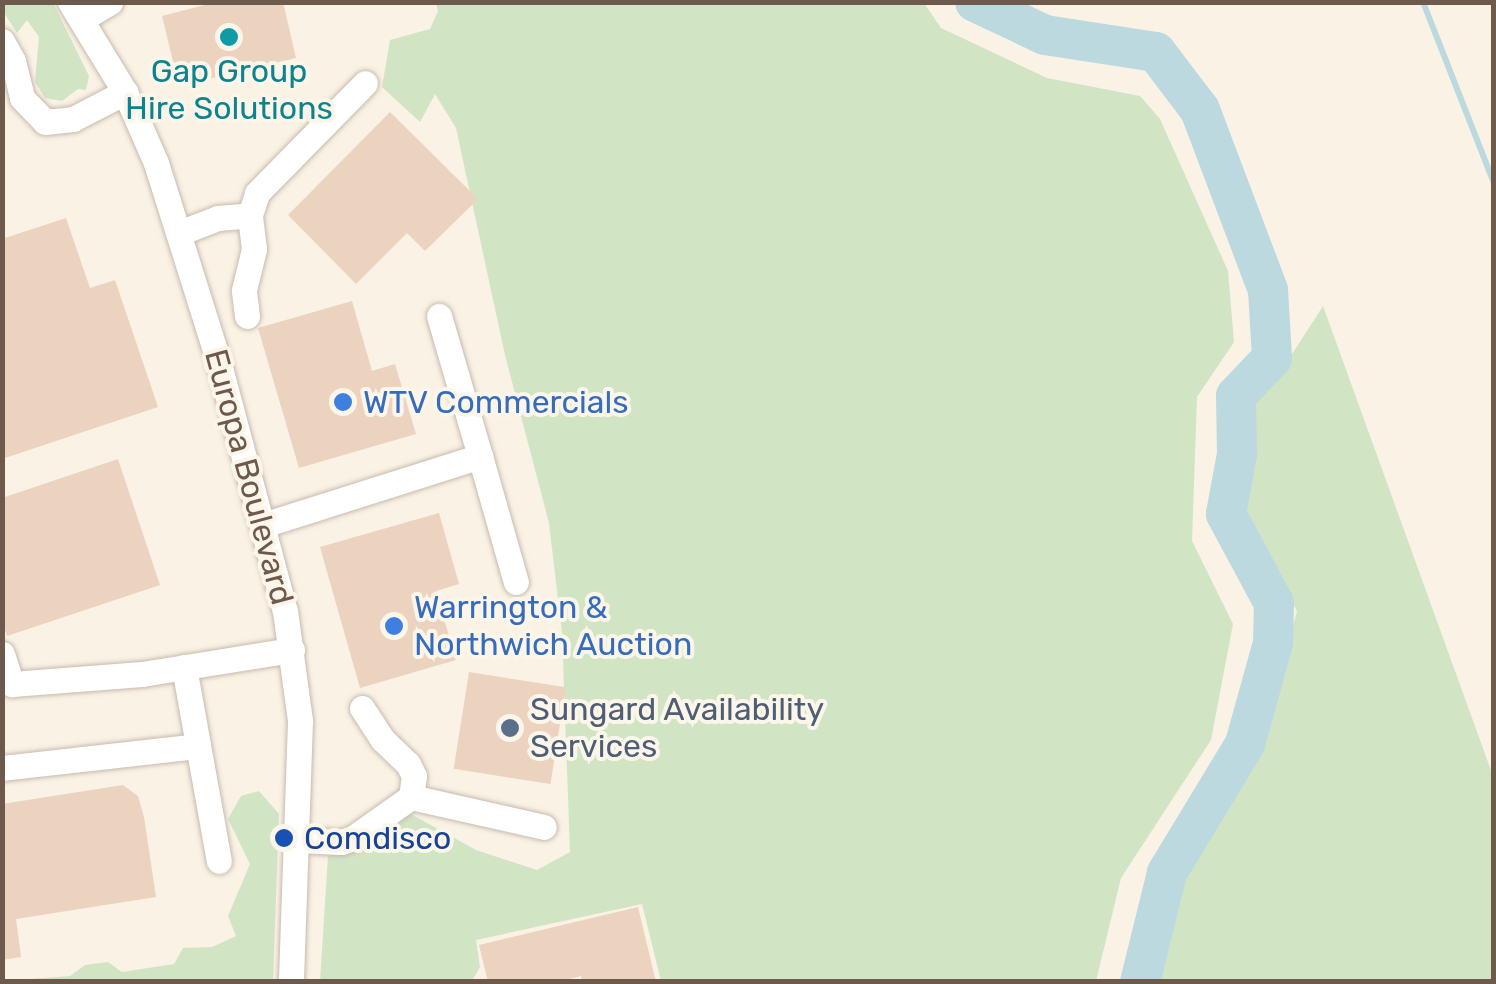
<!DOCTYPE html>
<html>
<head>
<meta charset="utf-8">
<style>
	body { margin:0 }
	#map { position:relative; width:1496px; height:984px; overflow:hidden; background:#f9f2e5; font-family:Rubik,sans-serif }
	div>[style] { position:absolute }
	.green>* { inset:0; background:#d1e5c5 }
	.stream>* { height:6px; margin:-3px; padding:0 3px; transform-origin:3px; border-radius:3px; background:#bcd9e0 }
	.river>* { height:40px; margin:-20px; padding:0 20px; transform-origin:20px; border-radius:20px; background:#bcd9e0 }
	.building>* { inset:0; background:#ebd3c0; transform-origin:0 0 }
	.roads { filter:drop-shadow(0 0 2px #c8baac) drop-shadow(0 0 2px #c8baac) }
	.minor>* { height:25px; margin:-12.5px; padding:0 12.5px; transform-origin:12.5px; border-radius:12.5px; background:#fff }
	.dots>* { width:28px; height:28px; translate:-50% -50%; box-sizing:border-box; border:5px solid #fcf6ea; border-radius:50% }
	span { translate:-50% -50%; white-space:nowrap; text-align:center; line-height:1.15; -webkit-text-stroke:8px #fcf6ea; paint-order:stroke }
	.culture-label { font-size:32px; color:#0d838f }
	.shop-label { font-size:32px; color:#366cbe }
	.left { translate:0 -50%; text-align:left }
	.street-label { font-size:32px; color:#6e5a4d }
	.service-label { font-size:32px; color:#4e5e75 }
	.transit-label { font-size:32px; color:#164399 }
	.frame { position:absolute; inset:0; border:5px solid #6e5a4d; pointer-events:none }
</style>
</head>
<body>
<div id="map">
	<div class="green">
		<div style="clip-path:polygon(3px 2px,53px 3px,89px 76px,86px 90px,78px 89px,62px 101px,45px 98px,35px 82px,39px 37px,27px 20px,17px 33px,3px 11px)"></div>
		<div style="clip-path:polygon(436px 3px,924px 3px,941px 28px,1047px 78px,1140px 96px,1160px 119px,1228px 271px,1234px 342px,1197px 397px,1192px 541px,1233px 624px,1211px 740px,1121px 878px,1096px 981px,661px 981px,642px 904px,476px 940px,480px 967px,472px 981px,320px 982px,328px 856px,355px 850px,409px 813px,476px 850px,537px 870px,570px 852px,562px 633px,549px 523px,505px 355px,456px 128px,435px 94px,420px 122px,382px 87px,390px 40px,430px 29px,438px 11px)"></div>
		<div style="clip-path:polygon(1323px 306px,1493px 776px,1493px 981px,1155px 981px,1184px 871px,1261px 749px,1297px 611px,1244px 512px,1255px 397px,1287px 362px)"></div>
		<div style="clip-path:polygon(259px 791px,279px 814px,273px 981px,3px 981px,70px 976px,85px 965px,108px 962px,122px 972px,174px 964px,183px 948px,212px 947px,236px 936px,228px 916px,250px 864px,228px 819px,241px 796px)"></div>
	</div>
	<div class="stream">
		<div style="left:1423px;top:2px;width:194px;rotate:68.6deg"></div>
	</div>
	<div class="river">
		<div style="left:975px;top:2px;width:77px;rotate:25.2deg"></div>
		<div style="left:1045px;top:35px;width:112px;rotate:8.7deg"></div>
		<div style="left:1156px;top:52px;width:73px;rotate:52.8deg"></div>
		<div style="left:1200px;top:110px;width:192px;rotate:69.3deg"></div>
		<div style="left:1268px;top:290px;width:68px;rotate:86.6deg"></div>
		<div style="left:1272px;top:358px;width:52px;rotate:133.5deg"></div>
		<div style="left:1236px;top:396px;width:58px;rotate:89deg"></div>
		<div style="left:1237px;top:454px;width:61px;rotate:100.4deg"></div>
		<div style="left:1226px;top:514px;width:101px;rotate:61.7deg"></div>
		<div style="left:1274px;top:603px;width:40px;rotate:91.4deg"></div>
		<div style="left:1273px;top:643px;width:105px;rotate:105.5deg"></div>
		<div style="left:1245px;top:744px;width:151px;rotate:121.2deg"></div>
		<div style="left:1167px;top:873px;width:112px;rotate:103.9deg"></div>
	</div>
	<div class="building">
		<div style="clip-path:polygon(216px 2px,283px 2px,296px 58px,179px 86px,162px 16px)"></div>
		<div style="clip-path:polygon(390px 112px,478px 199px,425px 251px,407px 233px,356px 284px,288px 215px)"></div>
		<div style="clip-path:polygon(66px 218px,90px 288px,115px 280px,158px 407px,2px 459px,2px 239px)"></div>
		<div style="clip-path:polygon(352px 301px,372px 371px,395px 364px,416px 434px,299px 468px,258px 328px)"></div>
		<div style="clip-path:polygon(118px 459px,160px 585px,7px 636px,2px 621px,2px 498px)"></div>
		<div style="clip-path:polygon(439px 513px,459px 584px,436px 591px,456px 660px,360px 688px,320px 547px)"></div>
		<div style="left:469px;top:672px;width:98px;height:98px;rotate:9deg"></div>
		<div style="clip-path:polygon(123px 785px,138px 796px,144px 817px,156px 897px,16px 919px,21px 957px,2px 960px,2px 804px)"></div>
		<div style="clip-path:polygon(638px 907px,656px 982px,582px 982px,581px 976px,557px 982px,488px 982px,479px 945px)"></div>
	</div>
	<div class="roads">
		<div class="minor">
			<div style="left:70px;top:2px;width:105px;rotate:58.6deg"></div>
			<div style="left:125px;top:92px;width:77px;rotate:66.4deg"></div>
			<div style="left:156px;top:163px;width:207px;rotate:72.5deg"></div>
			<div style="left:218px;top:360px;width:260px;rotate:75.1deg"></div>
			<div style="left:285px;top:611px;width:111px;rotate:82.2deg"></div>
			<div style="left:300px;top:721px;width:261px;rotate:92deg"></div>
			<div style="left:82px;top:19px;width:33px;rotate:-31deg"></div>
			<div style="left:2px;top:41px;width:23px;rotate:61deg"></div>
			<div style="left:13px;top:61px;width:38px;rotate:76deg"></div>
			<div style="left:22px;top:98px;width:33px;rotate:46deg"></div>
			<div style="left:45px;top:122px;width:28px;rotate:-6deg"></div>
			<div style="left:73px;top:119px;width:59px;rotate:-27.4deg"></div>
			<div style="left:179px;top:233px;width:42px;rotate:-21deg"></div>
			<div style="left:218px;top:218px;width:32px;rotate:-5deg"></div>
			<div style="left:247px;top:316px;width:26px;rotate:-97deg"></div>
			<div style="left:244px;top:290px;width:42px;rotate:-76.3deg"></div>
			<div style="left:254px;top:249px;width:34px;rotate:-97deg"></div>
			<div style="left:250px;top:215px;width:23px;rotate:-72deg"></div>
			<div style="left:257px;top:193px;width:154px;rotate:-45.5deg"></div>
			<div style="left:480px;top:456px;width:131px;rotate:74.1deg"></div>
			<div style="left:263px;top:525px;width:228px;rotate:-17.6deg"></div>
			<div style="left:480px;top:456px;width:146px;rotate:-106.3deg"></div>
			<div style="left:2px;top:654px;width:32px;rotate:72deg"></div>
			<div style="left:12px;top:684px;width:130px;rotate:-4.4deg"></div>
			<div style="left:142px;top:674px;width:152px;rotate:-9.1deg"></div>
			<div style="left:184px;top:667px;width:197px;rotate:79.8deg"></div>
			<div style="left:362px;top:708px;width:38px;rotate:57deg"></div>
			<div style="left:383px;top:740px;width:35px;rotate:44deg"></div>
			<div style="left:408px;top:764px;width:13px;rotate:63deg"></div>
			<div style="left:414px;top:776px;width:21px;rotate:98deg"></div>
			<div style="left:2px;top:768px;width:197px;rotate:-6.4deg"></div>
			<div style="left:298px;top:840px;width:43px;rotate:2.7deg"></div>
			<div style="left:341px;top:842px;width:13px;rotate:-18deg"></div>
			<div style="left:353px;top:838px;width:71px;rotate:-35.3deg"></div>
			<div style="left:411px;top:797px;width:136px;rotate:12.7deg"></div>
		</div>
	</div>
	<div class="dots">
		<div style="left:229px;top:37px;background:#0f9aa8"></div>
		<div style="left:343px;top:402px;background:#3f7fe0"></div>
		<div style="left:394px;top:626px;background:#3f7fe0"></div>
		<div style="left:510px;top:728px;background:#5c6f8a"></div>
		<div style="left:284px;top:838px;background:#1a4fb4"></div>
	</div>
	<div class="culture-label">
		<span style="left:229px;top:90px">Gap Group<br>Hire Solutions</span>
	</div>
	<div class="shop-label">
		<span class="left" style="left:363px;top:402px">WTV Commercials</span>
		<span class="left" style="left:414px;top:626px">Warrington &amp;<br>Northwich Auction</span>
	</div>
	<div class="street-label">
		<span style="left:249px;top:477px;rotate:75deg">Europa Boulevard</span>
	</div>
	<div class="service-label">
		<span class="left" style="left:530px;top:728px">Sungard Availability<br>Services</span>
	</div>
	<div class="transit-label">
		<span class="left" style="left:304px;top:838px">Comdisco</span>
	</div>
	<div class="frame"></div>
</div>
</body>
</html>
